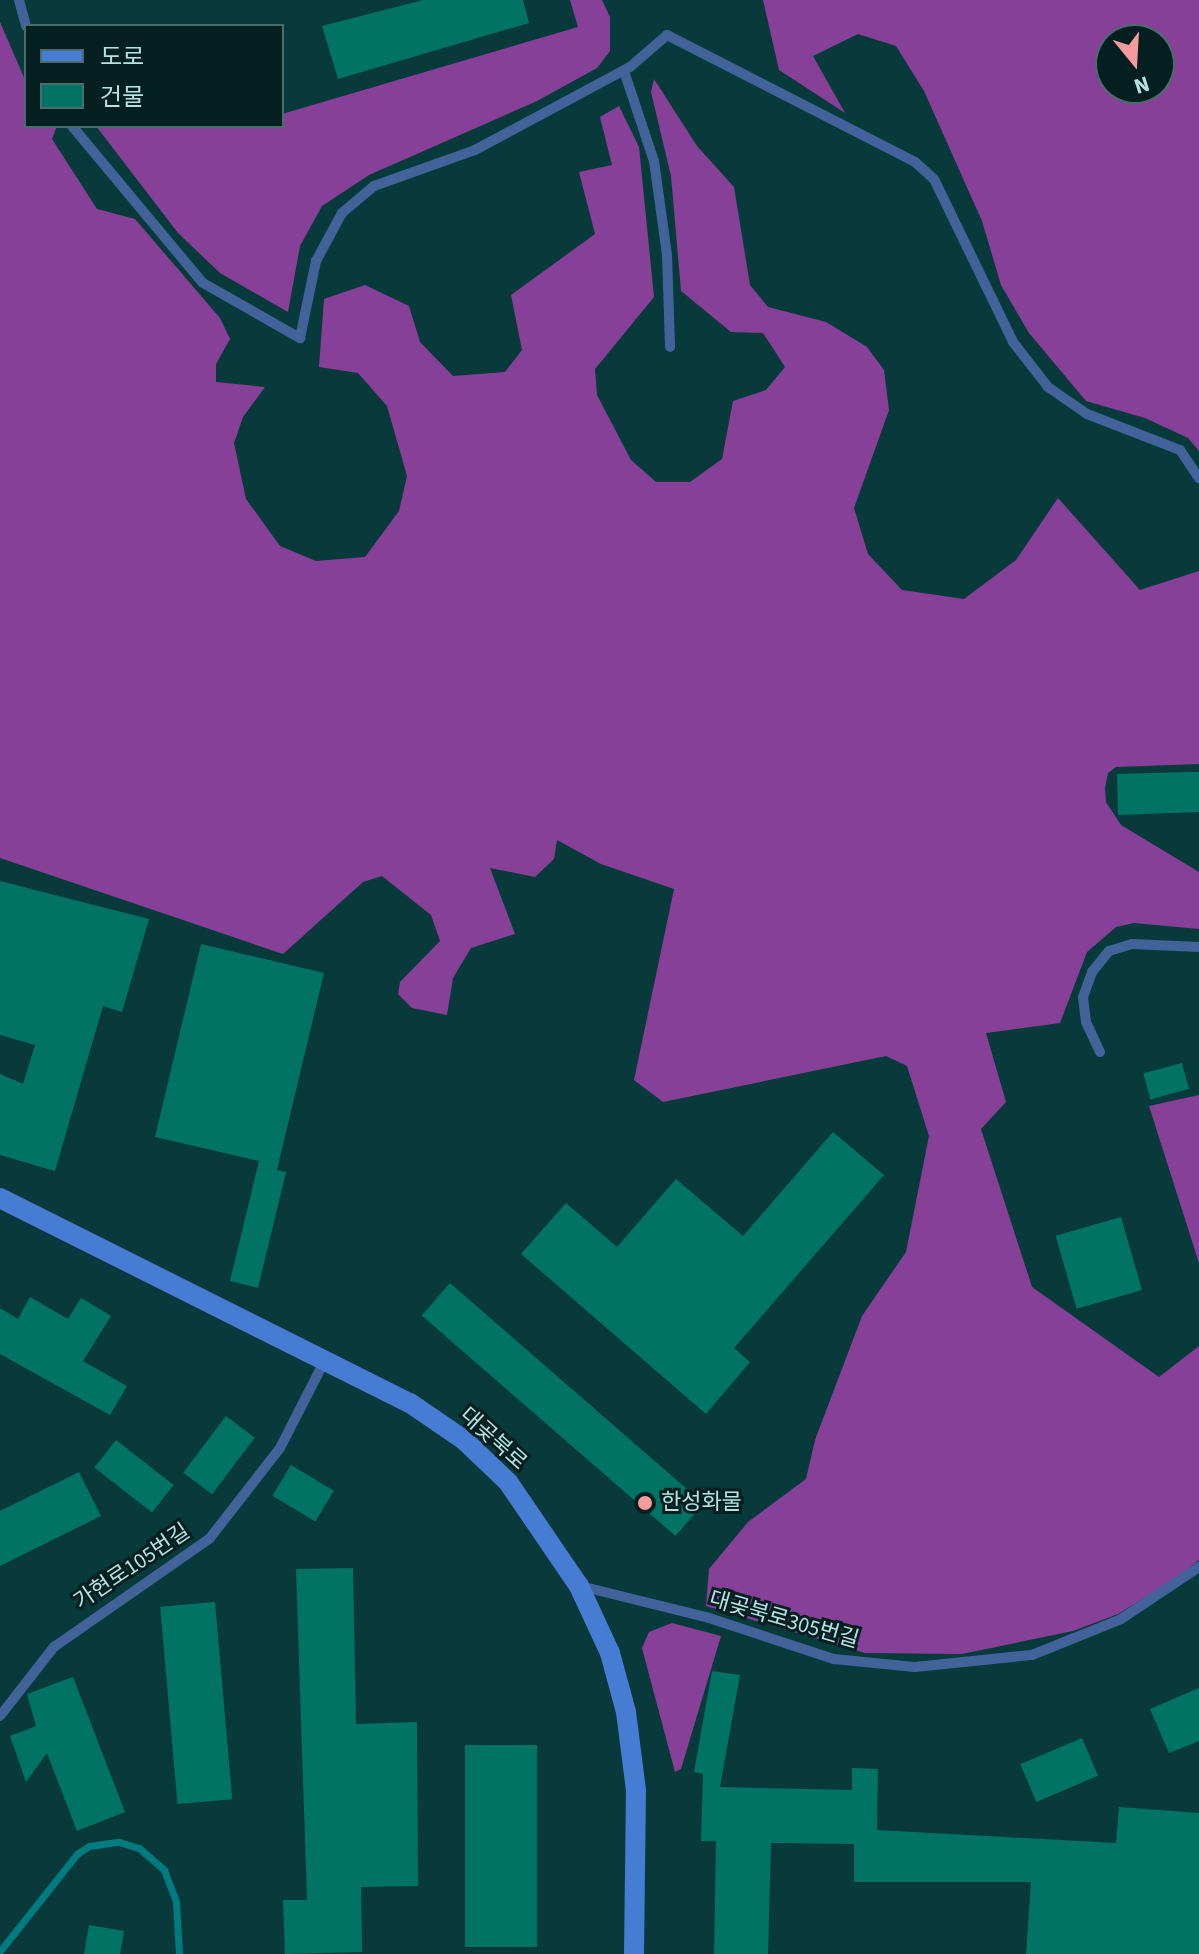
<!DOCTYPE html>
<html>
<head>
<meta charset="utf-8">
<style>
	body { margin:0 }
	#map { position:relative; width:1199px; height:1954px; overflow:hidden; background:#083a3c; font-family:"Source Sans 3","Noto Sans KR",sans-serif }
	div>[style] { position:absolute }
	.forest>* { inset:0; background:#874098 }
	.stream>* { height:7px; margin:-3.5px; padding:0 3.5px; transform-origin:3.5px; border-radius:3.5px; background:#007c80 }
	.building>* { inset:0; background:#007364; transform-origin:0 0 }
	.lane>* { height:10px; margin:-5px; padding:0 5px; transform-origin:5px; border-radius:5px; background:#416399 }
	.secondary>* { height:20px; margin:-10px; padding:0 10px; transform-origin:10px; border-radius:10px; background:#467cd2 }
	.dots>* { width:22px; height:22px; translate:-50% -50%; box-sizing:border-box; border:4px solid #031f20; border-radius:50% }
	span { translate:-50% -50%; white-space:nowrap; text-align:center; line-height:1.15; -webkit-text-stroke:6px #031f20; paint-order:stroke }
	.street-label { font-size:22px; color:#b8e0e1 }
	.poi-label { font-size:22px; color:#b8e0e1 }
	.left { translate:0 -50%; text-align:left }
	.legend { position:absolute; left:24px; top:24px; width:260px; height:104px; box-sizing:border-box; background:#031f20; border:2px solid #4b6c6d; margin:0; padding:10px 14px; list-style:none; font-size:24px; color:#b8e0e1 }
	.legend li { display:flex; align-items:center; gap:16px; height:40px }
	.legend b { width:40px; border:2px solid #4b6c6d }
	.north { position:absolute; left:1095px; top:24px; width:80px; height:80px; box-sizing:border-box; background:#031f20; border:2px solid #4b6c6d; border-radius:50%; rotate:162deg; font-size:22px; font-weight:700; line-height:32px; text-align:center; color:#b8e0e1 }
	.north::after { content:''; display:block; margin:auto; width:28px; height:36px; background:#f59b9b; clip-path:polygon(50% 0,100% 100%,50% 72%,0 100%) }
</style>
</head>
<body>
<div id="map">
	<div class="forest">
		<div style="clip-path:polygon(570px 0,602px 0,610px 17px,610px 51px,597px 68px,537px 101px,369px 175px,322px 206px,300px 246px,288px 312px,220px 273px,178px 233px,96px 126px,282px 126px,282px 114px,578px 27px)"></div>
		<div style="clip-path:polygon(evenodd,763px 0,1199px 0,1199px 451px,1188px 438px,1145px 418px,1086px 401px,1029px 333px,1001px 285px,982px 221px,924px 91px,896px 46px,858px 34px,813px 56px,845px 113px,779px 70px,763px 0,1111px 40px,1159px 40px,1159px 88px,1111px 88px,1111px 40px)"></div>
		<div style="clip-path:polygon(0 22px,26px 82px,26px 126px,57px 126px,52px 139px,97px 209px,135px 219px,220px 318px,230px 339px,216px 364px,216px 382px,265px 387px,243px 417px,234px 443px,246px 499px,280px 546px,316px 561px,365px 557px,399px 511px,407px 476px,387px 406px,358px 373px,319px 367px,324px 299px,365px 285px,409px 306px,420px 342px,453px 376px,505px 372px,522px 350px,511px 295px,595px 234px,579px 172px,612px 165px,600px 117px,619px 106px,639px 147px,654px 297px,595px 369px,597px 395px,631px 460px,656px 482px,690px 482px,722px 459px,733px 401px,766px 390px,785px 367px,763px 333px,731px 332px,681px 291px,671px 176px,651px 92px,654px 79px,697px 146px,734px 187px,750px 285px,768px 307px,826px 322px,867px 347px,884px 370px,889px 410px,854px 508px,868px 554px,902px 590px,964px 599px,1016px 560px,1058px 498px,1140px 590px,1199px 571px,1199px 764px,1116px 767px,1108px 773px,1105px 788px,1106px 802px,1121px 825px,1199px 872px,1199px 929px,1134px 923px,1116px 927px,1087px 952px,1060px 1023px,986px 1033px,1006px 1102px,981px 1129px,1032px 1287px,1159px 1377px,1199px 1346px,1199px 1560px,1176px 1578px,1118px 1614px,1073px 1631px,962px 1654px,865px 1653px,706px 1606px,709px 1569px,748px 1522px,806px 1479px,815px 1440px,862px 1316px,906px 1252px,929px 1136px,907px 1066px,886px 1056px,663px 1102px,634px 1080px,674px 889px,601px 864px,557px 840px,554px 859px,535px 877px,490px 868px,515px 934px,471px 948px,453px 978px,447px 1015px,412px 1008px,398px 994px,400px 982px,440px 941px,431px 915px,382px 876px,363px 882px,283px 954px,0 858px)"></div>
		<div style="clip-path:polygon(1199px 1095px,1199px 1263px,1149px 1106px)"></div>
		<div style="clip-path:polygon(672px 1623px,721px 1636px,681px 1769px,675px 1772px,642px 1648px,649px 1632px)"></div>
	</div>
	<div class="stream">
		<div style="left:0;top:1951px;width:124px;rotate:-51.6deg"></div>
		<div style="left:77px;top:1854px;width:14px;rotate:-34deg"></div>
		<div style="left:89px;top:1846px;width:30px;rotate:-8deg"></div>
		<div style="left:119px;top:1842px;width:21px;rotate:17deg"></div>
		<div style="left:139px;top:1848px;width:33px;rotate:41deg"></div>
		<div style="left:164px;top:1870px;width:34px;rotate:69deg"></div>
		<div style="left:176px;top:1902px;width:52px;rotate:86.7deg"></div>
	</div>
	<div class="building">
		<div style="clip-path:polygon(423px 0,523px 0,529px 23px,338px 79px,322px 26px)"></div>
		<div style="clip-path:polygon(1188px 772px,1199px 772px,1199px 812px,1118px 815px,1117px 774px)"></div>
		<div style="clip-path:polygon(0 881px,149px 919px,122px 1012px,103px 1006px,55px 1171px,0 1155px,0 1074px,23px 1084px,35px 1045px,0 1035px)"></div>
		<div style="clip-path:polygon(201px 944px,324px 973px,277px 1170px,286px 1172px,258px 1288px,230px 1281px,259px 1161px,155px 1137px)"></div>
		<div style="left:1182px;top:1063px;width:27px;height:40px;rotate:75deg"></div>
		<div style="clip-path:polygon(833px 1132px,884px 1175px,734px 1348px,750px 1362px,706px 1414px,521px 1254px,566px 1203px,617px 1247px,676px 1179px,743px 1236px)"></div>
		<div style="left:1121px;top:1217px;width:76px;height:68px;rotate:74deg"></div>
		<div style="left:450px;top:1283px;width:336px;height:43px;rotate:41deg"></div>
		<div style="clip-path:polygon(30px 1297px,68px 1319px,81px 1298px,111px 1316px,83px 1361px,127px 1386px,110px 1415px,0 1354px,0 1308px,18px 1319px)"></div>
		<div style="left:226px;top:1416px;width:36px;height:71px;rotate:37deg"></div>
		<div style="left:116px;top:1440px;width:73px;height:35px;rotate:38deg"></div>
		<div style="left:291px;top:1465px;width:50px;height:36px;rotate:31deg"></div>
		<div style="clip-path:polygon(79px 1472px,101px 1516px,0 1566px,0 1511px)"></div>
		<div style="clip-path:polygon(353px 1568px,356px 1724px,417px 1722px,418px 1886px,361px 1887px,362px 1952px,285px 1954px,283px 1900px,307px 1900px,296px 1569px)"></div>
		<div style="left:215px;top:1602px;width:198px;height:55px;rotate:85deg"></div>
		<div style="clip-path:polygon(712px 1671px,740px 1675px,720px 1787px,852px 1790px,852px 1768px,878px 1769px,877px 1830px,1116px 1843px,1119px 1807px,1199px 1813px,1199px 1954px,1026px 1954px,1031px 1882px,854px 1882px,854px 1844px,771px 1843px,768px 1954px,714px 1954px,716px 1841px,701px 1841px,703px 1774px,694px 1772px)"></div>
		<div style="clip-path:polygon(73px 1677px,125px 1812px,77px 1831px,47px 1753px,26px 1782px,10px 1736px,36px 1726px,27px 1694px)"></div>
		<div style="clip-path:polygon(1199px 1688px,1199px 1741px,1169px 1753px,1150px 1709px)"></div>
		<div style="left:1082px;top:1738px;width:41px;height:67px;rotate:67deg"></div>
		<div style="left:465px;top:1745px;width:72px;height:202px"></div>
		<div style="clip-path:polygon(89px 1925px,124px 1931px,120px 1954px,84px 1954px)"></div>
	</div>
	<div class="lane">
		<div style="left:19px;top:0;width:27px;rotate:75deg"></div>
		<div style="left:624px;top:71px;width:95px;rotate:71.6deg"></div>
		<div style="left:654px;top:161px;width:95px;rotate:82.1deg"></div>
		<div style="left:667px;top:255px;width:92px;rotate:88.1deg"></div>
		<div style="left:72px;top:126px;width:204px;rotate:50.2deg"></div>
		<div style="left:203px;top:283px;width:112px;rotate:29.6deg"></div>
		<div style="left:300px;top:338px;width:79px;rotate:-78.3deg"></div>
		<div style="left:316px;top:261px;width:55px;rotate:-61.6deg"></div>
		<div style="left:342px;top:213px;width:42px;rotate:-40.2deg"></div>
		<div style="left:374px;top:186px;width:107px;rotate:-19.6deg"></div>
		<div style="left:475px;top:150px;width:176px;rotate:-28.2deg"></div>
		<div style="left:630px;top:67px;width:49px;rotate:-40.9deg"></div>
		<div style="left:667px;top:35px;width:279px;rotate:27.1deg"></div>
		<div style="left:915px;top:162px;width:25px;rotate:42deg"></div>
		<div style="left:934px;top:179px;width:181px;rotate:64.1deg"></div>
		<div style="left:1013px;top:342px;width:57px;rotate:52.1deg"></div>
		<div style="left:1048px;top:387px;width:47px;rotate:34.7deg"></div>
		<div style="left:1087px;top:414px;width:100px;rotate:21.2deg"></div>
		<div style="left:1180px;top:450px;width:34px;rotate:56deg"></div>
		<div style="left:1100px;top:1052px;width:33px;rotate:-115deg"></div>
		<div style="left:1086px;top:1022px;width:25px;rotate:-97deg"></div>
		<div style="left:1083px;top:997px;width:27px;rotate:-70deg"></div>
		<div style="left:1092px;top:972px;width:27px;rotate:-51deg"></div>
		<div style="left:1109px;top:951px;width:24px;rotate:-17deg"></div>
		<div style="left:1132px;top:944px;width:67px;rotate:2.6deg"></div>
		<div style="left:580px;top:1586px;width:133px;rotate:13.9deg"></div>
		<div style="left:709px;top:1618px;width:132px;rotate:18.2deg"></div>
		<div style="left:834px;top:1659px;width:81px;rotate:5.6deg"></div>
		<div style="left:915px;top:1667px;width:118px;rotate:-5.9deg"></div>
		<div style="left:1032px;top:1655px;width:96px;rotate:-22deg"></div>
		<div style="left:1121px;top:1619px;width:94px;rotate:-33.7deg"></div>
		<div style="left:0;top:1716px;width:88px;rotate:-52deg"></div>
		<div style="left:54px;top:1647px;width:190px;rotate:-34.9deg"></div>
		<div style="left:210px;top:1538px;width:114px;rotate:-52.1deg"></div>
		<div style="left:280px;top:1448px;width:99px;rotate:-62.9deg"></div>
	</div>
	<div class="secondary">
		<div style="left:0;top:1198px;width:458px;rotate:26.6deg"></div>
		<div style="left:410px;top:1403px;width:65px;rotate:34.4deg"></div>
		<div style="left:464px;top:1440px;width:61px;rotate:43.7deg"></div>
		<div style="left:508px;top:1482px;width:126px;rotate:55.7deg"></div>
		<div style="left:579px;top:1586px;width:74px;rotate:65.2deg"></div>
		<div style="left:610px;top:1653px;width:61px;rotate:74.8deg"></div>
		<div style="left:626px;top:1712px;width:79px;rotate:82.7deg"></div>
		<div style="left:636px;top:1790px;width:164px;rotate:90.7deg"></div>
	</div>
	<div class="dots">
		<div style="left:645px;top:1503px;background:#f59b9b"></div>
	</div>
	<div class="street-label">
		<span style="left:493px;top:1439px;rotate:42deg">대곶북로</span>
		<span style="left:132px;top:1567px;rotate:-34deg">가현로105번길</span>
		<span style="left:784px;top:1620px;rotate:16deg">대곶북로305번길</span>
	</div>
	<div class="poi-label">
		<span class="left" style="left:661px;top:1503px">한성화물</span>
	</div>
	<ul class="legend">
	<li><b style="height:10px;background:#467cd2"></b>도로</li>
	<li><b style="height:22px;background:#007364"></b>건물</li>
	</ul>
	<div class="north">N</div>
</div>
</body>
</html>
